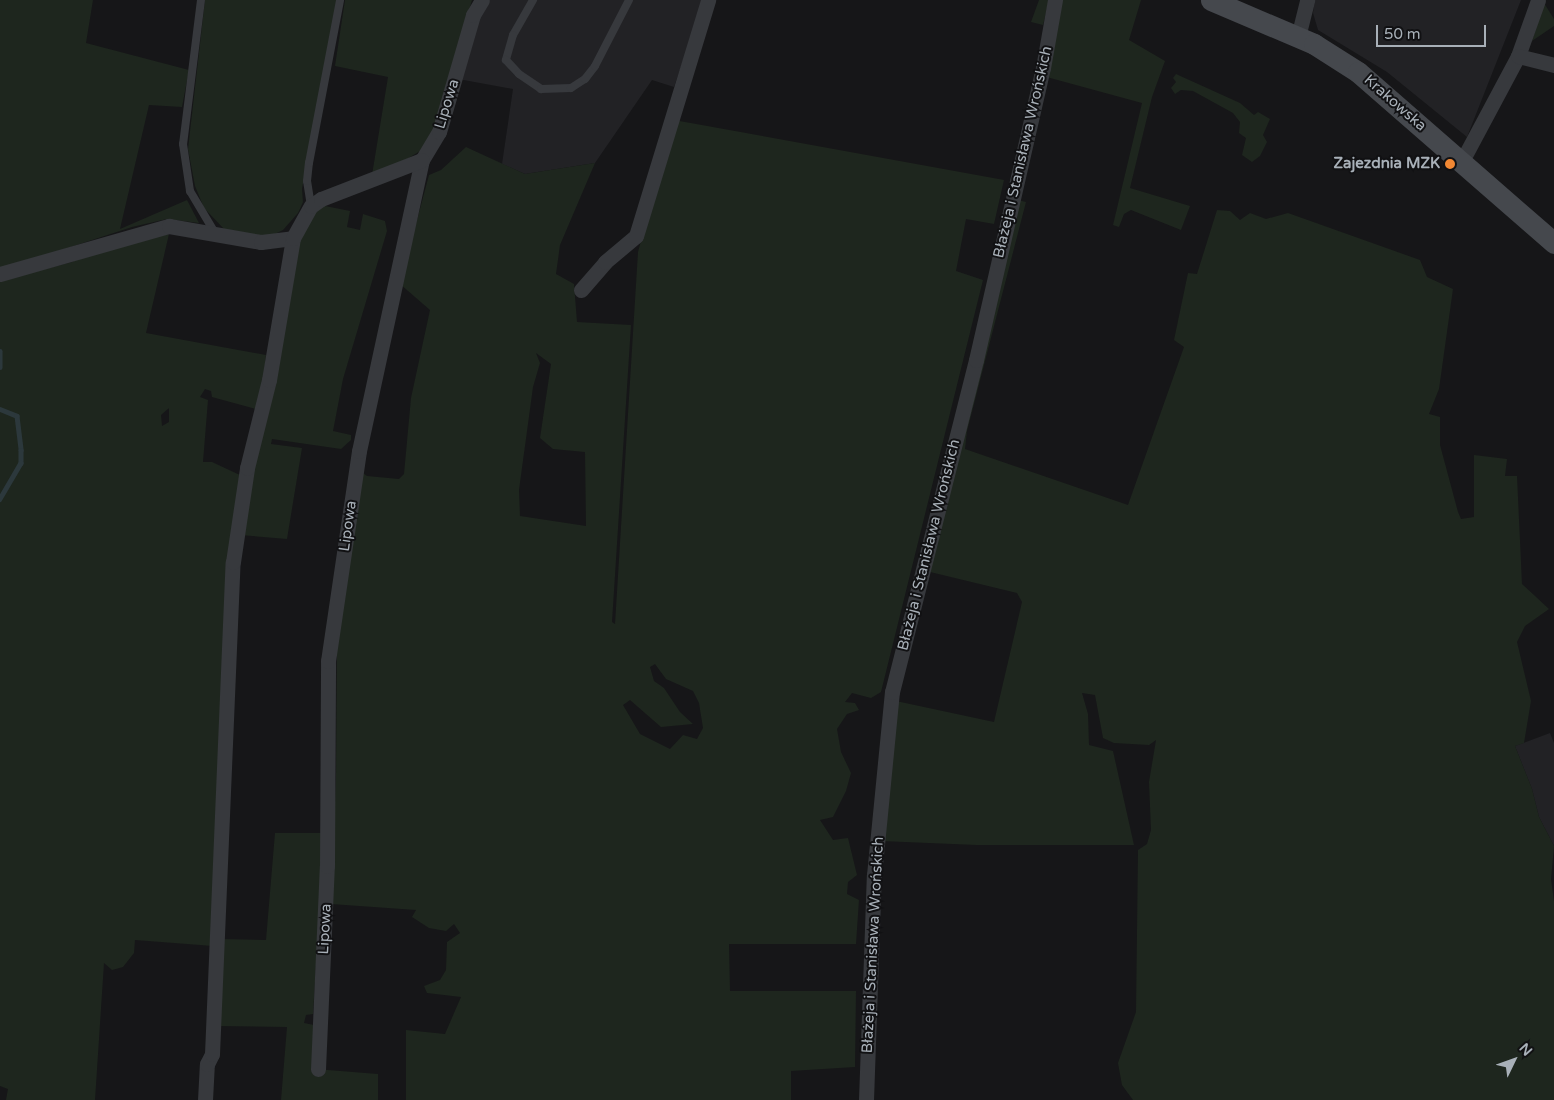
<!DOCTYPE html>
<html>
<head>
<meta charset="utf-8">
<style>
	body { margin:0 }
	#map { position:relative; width:1554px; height:1100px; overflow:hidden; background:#161618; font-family:"Varela Round",sans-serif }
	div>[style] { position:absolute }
	.built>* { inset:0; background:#222225 }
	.green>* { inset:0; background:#1e261e }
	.stream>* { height:4.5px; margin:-2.25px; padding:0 2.25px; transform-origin:2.25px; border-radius:2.25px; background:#2c383c }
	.lane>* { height:8px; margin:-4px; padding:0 4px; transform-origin:4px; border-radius:4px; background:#37393d }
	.street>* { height:15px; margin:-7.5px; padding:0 7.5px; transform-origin:7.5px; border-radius:7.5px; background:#37393d }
	.secondary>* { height:21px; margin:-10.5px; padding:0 10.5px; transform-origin:10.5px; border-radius:10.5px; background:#45484d }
	.dots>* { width:14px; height:14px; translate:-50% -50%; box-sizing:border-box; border:2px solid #111113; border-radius:50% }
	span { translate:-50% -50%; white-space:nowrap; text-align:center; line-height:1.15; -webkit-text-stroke:4px #111113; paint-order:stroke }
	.street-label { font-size:15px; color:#a8b0b8 }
	.poi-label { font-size:15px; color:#a8b0b8; font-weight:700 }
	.right { translate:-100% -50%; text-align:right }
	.north { position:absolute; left:1489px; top:1035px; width:50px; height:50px; -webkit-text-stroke:4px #111113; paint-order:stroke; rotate:48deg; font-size:14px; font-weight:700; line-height:20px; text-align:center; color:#a8b0b8 }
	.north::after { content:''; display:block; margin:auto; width:18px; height:22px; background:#a8b0b8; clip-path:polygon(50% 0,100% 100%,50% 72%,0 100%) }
	.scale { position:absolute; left:1376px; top:25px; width:110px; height:22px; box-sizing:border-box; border:2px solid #a8b0b8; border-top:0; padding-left:6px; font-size:15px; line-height:18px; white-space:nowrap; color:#a8b0b8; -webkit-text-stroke:4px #111113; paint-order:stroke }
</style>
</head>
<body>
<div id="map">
	<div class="built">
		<div style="clip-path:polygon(483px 0,704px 0,674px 87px,652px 80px,595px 163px,525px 174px,502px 164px,513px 89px,458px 79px)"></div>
		<div style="clip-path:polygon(1315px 0,1521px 0,1467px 137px,1387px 72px,1318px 30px,1313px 13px)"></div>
		<div style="clip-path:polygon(1550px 733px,1554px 743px,1554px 846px,1539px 817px,1532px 789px,1515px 746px)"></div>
	</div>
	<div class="green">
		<div style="clip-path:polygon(0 0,93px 0,86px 43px,189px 70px,182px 107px,149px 105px,120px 229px,187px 200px,199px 223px,167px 219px,132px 227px,0 270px)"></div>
		<div style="clip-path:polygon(205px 0,337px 0,302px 189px,303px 202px,298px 213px,283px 230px,269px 237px,224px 229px,204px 208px,195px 186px,188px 149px)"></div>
		<div style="clip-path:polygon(345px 0,472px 0,433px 132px,420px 151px,391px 169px,372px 175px,388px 77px,335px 66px)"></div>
		<div style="clip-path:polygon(1039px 0,1049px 0,1043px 25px,1031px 22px)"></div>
		<div style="clip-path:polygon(1059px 0,1141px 0,1129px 40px,1165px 61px,1152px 97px,1130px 188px,1190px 206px,1181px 230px,1131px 210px,1124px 214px,1119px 227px,1113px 225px,1142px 103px,1043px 76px)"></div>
		<div style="clip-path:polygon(1544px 3px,1554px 19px,1554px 26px,1532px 41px)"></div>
		<div style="clip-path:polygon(1176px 74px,1240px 103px,1254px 115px,1258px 112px,1270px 119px,1263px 135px,1267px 142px,1260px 156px,1252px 162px,1242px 155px,1246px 138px,1239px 133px,1240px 122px,1233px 113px,1193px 91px,1181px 90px,1175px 94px,1171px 88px,1176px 82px,1173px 78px)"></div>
		<div style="clip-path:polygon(evenodd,674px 120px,1004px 180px,994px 224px,966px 219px,956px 271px,983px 280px,881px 692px,871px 698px,852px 693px,845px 702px,855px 703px,859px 710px,847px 714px,837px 729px,841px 752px,851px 773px,846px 791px,833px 817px,820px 820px,833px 840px,848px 838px,857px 875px,848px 882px,847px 894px,859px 900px,856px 944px,729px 944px,730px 991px,856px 991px,855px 1067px,791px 1071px,791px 1100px,406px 1100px,406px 1030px,445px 1034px,461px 997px,427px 993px,424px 986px,440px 980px,446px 970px,447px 942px,460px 933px,454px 924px,446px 931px,429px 928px,412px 917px,416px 910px,331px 904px,336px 777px,337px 636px,359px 470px,367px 476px,399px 479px,404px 474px,411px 398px,430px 310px,400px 284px,429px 175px,441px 170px,466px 147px,525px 174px,595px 163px,560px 245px,556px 274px,574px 284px,577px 322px,631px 325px,612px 622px,615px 624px,638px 252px,674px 120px,536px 353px,551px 364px,540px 438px,553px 449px,585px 452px,586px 526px,520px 516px,519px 490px,533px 387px,540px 363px,536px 353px,674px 120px,655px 664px,666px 679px,693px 691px,699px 703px,703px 728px,697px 739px,683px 735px,670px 749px,640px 734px,623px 705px,630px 700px,661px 727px,693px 724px,680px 712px,664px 688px,654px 681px,650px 667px,655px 664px)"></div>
		<div style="clip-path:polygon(1014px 199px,1026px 202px,967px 431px,965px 449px,1128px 505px,1184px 347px,1174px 340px,1188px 273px,1197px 274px,1217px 210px,1230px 211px,1240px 220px,1250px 213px,1266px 219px,1288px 213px,1420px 260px,1427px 277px,1453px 289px,1439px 389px,1429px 414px,1440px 417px,1440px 445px,1458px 512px,1461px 519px,1474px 517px,1474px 455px,1507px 459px,1505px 476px,1517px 476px,1522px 584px,1549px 609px,1525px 626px,1517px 642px,1531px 701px,1524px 743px,1515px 746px,1532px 789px,1539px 817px,1554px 846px,1551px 879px,1554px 901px,1554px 1100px,1133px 1100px,1122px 1085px,1118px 1063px,1136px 1012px,1138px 850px,1147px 844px,1151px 830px,1149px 782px,1156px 740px,1149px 745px,1114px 743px,1103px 738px,1095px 695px,1082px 693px,1088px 714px,1089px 745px,1113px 751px,1134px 845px,977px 845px,881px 841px,896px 701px,994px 722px,1022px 602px,1017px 593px,926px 571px)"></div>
		<div style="clip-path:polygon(320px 205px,350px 211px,347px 227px,360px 230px,363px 214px,385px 221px,387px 231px,343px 379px,333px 431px,351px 435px,351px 440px,341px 449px,272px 439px,271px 444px,302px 448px,287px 539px,240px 535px,294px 253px,305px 226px)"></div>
		<div style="clip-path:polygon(evenodd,169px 234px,146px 333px,266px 355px,260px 410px,212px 397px,211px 391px,205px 389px,200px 397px,208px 400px,203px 462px,212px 462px,242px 476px,213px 946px,135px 940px,134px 953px,123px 967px,112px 970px,104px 963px,95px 1100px,6px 1100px,8px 1089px,0 1086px,0 281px,72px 262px,98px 251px,169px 234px,169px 408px,169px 422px,162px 426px,161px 415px,169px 408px)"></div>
		<div style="clip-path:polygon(275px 833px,324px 833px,313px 1014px,306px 1015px,304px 1023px,314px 1025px,315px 1069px,378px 1074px,378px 1100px,281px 1100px,287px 1027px,215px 1026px,220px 939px,266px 940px)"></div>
	</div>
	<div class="stream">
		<div style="left:0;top:351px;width:16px;rotate:90deg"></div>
		<div style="left:0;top:409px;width:18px;rotate:22deg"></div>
		<div style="left:17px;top:416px;width:34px;rotate:83deg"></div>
		<div style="left:21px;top:450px;width:13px;rotate:90deg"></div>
		<div style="left:21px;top:463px;width:42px;rotate:120.3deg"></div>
	</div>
	<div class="lane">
		<div style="left:201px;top:0;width:145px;rotate:97.1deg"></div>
		<div style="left:183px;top:144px;width:48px;rotate:81.5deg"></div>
		<div style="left:190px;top:191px;width:49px;rotate:59.2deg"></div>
		<div style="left:533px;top:0;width:40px;rotate:119.7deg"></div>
		<div style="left:513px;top:35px;width:26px;rotate:106deg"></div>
		<div style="left:506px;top:60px;width:19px;rotate:47deg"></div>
		<div style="left:519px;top:74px;width:27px;rotate:34deg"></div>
		<div style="left:541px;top:89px;width:30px;rotate:-2deg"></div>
		<div style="left:571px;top:88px;width:17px;rotate:-33deg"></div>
		<div style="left:585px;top:79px;width:16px;rotate:-52deg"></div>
		<div style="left:595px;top:66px;width:74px;rotate:-62.7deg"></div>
		<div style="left:311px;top:206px;width:25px;rotate:-99deg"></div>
		<div style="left:307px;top:181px;width:18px;rotate:-84deg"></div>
		<div style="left:309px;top:163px;width:166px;rotate:-79.2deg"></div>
	</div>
	<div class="street">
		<div style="left:1298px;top:37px;width:38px;rotate:-76deg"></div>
		<div style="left:1518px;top:56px;width:59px;rotate:-70.3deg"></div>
		<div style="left:1462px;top:161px;width:119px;rotate:-61.9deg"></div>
		<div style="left:1518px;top:56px;width:37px;rotate:14deg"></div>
		<div style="left:0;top:274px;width:176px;rotate:-15.9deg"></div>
		<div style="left:169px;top:226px;width:93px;rotate:9.9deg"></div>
		<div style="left:261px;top:242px;width:32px;rotate:-7deg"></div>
		<div style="left:581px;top:290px;width:37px;rotate:-49deg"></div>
		<div style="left:605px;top:262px;width:40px;rotate:-40deg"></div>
		<div style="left:636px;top:236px;width:247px;rotate:-73deg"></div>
		<div style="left:318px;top:1069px;width:203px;rotate:-87.5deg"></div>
		<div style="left:327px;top:866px;width:205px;rotate:-89.7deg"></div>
		<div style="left:328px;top:661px;width:212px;rotate:-81.6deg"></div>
		<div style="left:359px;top:451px;width:298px;rotate:-77.8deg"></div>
		<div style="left:422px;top:160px;width:33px;rotate:-59deg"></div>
		<div style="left:439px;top:132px;width:122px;rotate:-73.8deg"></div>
		<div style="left:473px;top:15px;width:17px;rotate:-59deg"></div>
		<div style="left:205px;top:1100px;width:36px;rotate:-87deg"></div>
		<div style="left:207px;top:1064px;width:11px;rotate:-63deg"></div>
		<div style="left:212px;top:1054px;width:492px;rotate:-87.6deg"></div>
		<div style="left:233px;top:562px;width:95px;rotate:-81.5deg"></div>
		<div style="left:247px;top:468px;width:91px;rotate:-76deg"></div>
		<div style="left:269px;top:380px;width:144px;rotate:-80.4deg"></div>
		<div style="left:293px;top:238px;width:37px;rotate:-61deg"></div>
		<div style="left:311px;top:206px;width:12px;rotate:-35deg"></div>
		<div style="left:321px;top:199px;width:108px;rotate:-21.1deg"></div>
		<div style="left:866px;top:1100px;width:225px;rotate:-88deg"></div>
		<div style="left:874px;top:875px;width:184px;rotate:-84.4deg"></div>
		<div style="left:892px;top:692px;width:342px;rotate:-75.8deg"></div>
		<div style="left:976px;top:360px;width:300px;rotate:-77.1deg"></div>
		<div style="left:1043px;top:68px;width:69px;rotate:-80deg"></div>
	</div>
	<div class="secondary">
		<div style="left:1211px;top:0;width:112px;rotate:23.1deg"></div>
		<div style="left:1314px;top:44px;width:52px;rotate:32.5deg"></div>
		<div style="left:1358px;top:72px;width:260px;rotate:41.1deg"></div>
	</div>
	<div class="dots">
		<div style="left:1450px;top:164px;background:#f28833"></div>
	</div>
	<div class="street-label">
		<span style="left:1395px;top:103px;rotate:41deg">Krakowska</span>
		<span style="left:447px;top:104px;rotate:-73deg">Lipowa</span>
		<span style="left:1023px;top:152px;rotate:-77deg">Błażeja i Stanisława Wrońskich</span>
		<span style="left:348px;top:526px;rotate:-82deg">Lipowa</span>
		<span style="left:929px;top:545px;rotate:-76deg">Błażeja i Stanisława Wrońskich</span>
		<span style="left:325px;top:929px;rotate:-87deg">Lipowa</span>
		<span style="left:873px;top:945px;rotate:-87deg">Błażeja i Stanisława Wrońskich</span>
	</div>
	<div class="poi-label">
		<span class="right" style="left:1440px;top:164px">Zajezdnia MZK</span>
	</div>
	<div class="north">N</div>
	<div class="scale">50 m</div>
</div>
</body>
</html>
